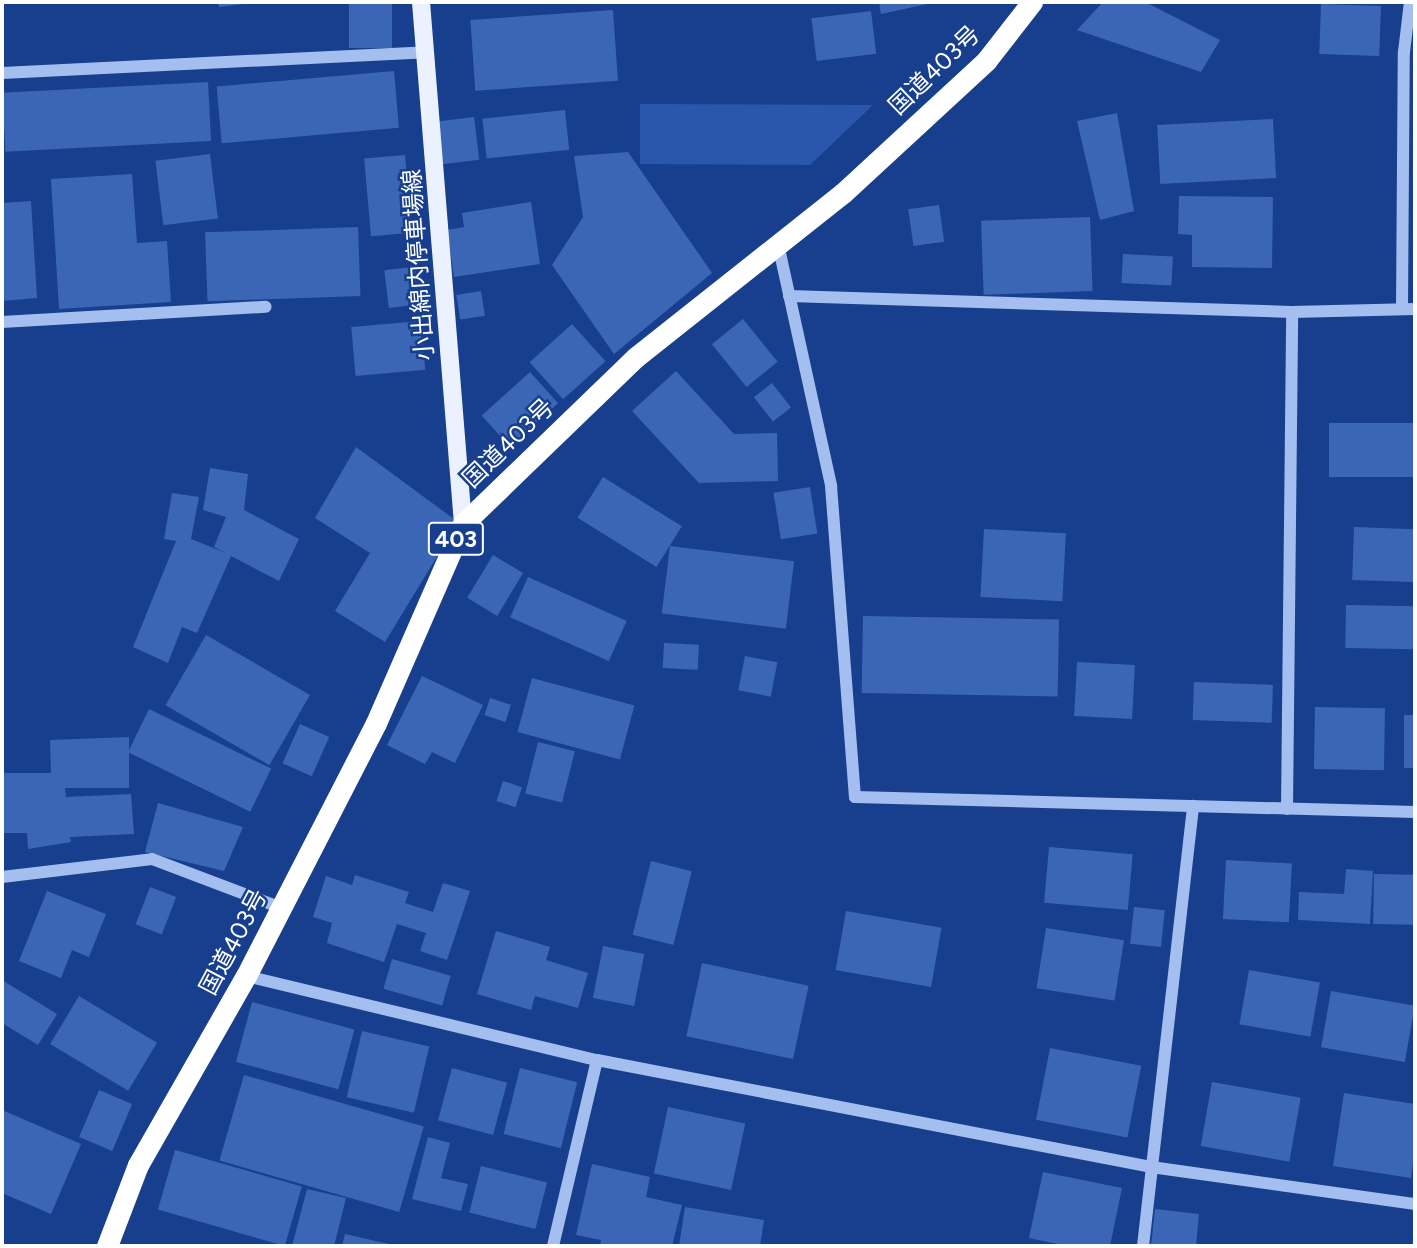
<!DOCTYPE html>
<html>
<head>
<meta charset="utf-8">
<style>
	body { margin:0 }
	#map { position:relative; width:1417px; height:1248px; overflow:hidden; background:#173f8e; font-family:Figtree,"Noto Sans JP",sans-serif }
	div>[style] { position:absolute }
	.green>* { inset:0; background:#2a57ac }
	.building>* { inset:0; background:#3b66b5; transform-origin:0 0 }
	.minor>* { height:12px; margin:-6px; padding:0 6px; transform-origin:6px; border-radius:6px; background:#a3beef }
	.major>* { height:18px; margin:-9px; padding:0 9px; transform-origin:9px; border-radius:9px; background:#ebf1ff }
	.highway>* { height:21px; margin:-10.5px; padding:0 10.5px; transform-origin:10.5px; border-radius:10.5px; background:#fff }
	span { translate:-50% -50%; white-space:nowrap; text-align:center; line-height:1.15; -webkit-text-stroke:5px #173f8e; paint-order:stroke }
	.shield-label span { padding:2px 5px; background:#173f8e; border:2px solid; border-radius:5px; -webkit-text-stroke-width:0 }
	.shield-label { font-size:23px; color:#fff; font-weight:700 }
	.street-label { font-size:24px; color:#fff }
	.frame { position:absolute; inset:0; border:4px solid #fff; pointer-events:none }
</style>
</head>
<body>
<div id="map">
	<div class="green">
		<div style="clip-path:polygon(640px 104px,873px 105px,810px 165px,640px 164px)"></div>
	</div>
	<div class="building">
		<div style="clip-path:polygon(218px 2px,251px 2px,251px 3px,219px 7px)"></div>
		<div style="left:349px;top:2px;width:43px;height:46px"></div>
		<div style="clip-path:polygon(879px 2px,932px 2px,932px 3px,881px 14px)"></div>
		<div style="clip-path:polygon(1103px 2px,1145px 2px,1220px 40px,1201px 72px,1077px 30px)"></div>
		<div style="left:1321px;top:4px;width:60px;height:50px;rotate:2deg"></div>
		<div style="left:613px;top:10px;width:71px;height:143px;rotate:86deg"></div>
		<div style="left:871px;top:11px;width:43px;height:60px;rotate:83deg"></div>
		<div style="left:394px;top:71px;width:57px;height:178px;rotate:85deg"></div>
		<div style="left:208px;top:82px;width:59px;height:206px;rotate:87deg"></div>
		<div style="left:565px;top:110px;width:40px;height:83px;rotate:84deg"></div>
		<div style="clip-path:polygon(1117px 113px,1134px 211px,1100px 220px,1077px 121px)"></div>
		<div style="left:474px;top:117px;width:43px;height:37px;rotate:83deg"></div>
		<div style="left:1273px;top:119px;width:59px;height:116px;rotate:87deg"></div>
		<div style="clip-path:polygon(628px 152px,712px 273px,614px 354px,552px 265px,583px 217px,574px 156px)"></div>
		<div style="left:210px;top:154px;width:65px;height:55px;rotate:83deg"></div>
		<div style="left:405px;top:155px;width:78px;height:41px;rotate:85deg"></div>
		<div style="clip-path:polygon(132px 174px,137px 243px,167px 241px,171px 302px,59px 309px,51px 179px)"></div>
		<div style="clip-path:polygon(1179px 196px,1273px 197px,1272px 268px,1192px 267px,1192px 235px,1178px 234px)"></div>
		<div style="clip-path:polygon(31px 201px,37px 298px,2px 301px,2px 203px)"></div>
		<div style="clip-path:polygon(531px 202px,540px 264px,454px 277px,447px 230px,464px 227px,462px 213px)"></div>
		<div style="left:939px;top:205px;width:37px;height:31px;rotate:82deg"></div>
		<div style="left:1090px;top:217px;width:74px;height:109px;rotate:88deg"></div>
		<div style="left:358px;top:227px;width:69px;height:153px;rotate:88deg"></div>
		<div style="left:1123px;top:254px;width:50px;height:29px;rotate:3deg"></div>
		<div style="left:419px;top:266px;width:38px;height:35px;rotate:83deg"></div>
		<div style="left:481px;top:291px;width:25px;height:25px;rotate:81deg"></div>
		<div style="left:743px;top:319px;width:55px;height:40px;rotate:51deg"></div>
		<div style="left:421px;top:321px;width:49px;height:70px;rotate:85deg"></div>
		<div style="left:572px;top:324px;width:50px;height:57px;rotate:48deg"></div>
		<div style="clip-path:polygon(676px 371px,734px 434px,777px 433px,778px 481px,699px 483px,632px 411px)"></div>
		<div style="left:530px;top:372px;width:42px;height:65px;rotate:48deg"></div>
		<div style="left:772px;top:383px;width:31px;height:23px;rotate:52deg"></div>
		<div style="left:1415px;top:423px;width:54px;height:86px;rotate:90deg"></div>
		<div style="clip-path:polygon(356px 447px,458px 522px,385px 642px,335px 611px,370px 553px,315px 518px)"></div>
		<div style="clip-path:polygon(210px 468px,248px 474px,244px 510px,299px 539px,279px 581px,231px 556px,197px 633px,182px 627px,168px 663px,133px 647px,176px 541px,164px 539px,172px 493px,199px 497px,191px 539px,226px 553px,214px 547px,226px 517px,203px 510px)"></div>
		<div style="left:603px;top:477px;width:93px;height:48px;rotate:32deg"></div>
		<div style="left:810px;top:487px;width:47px;height:37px;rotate:81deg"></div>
		<div style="left:1354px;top:527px;width:61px;height:53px;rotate:2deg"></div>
		<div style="left:984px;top:529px;width:82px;height:68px;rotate:3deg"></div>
		<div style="left:670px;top:546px;width:125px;height:68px;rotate:7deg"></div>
		<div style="left:493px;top:555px;width:35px;height:50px;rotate:31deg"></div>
		<div style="left:528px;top:577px;width:108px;height:44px;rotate:24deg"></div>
		<div style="left:1346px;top:605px;width:69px;height:43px;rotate:1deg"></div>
		<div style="left:863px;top:616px;width:196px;height:77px;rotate:1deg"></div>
		<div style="left:206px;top:635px;width:120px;height:81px;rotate:30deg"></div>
		<div style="left:664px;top:643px;width:35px;height:25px;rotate:3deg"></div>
		<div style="left:745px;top:656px;width:33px;height:35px;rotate:11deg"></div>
		<div style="left:1077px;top:662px;width:58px;height:54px;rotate:3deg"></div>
		<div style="clip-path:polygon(422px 676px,483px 705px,455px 763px,432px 752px,425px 764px,387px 745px)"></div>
		<div style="left:532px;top:678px;width:106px;height:56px;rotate:15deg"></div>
		<div style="left:1194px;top:682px;width:79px;height:38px;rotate:2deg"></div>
		<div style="left:490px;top:698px;width:22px;height:18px;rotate:18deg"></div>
		<div style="left:1315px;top:707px;width:70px;height:62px;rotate:1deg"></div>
		<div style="left:149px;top:709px;width:136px;height:48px;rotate:26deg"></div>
		<div style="left:1404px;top:715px;width:11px;height:53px"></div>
		<div style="left:300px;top:724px;width:32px;height:43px;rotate:24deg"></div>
		<div style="clip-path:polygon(129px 737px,129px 788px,65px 788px,66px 797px,131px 794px,134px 834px,70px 837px,71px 842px,28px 849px,27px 833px,2px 833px,2px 773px,51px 773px,50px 740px)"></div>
		<div style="left:538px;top:742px;width:38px;height:53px;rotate:14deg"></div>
		<div style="left:503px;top:781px;width:20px;height:21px;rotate:18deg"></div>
		<div style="clip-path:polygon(158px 803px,243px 827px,224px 871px,145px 852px)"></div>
		<div style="left:1049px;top:847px;width:84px;height:56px;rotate:5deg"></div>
		<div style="left:1226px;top:860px;width:66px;height:59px;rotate:3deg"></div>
		<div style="left:651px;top:861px;width:42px;height:76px;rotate:14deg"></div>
		<div style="clip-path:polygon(1346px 869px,1373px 871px,1370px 924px,1298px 920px,1299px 892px,1344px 894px)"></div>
		<div style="left:1374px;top:874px;width:41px;height:50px;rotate:1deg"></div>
		<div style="clip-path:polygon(355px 875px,409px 892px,405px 903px,433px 912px,443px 883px,470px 891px,447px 960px,420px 951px,426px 933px,397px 924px,384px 962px,327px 943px,332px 923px,313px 917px,326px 876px,352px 885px)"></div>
		<div style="left:150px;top:887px;width:28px;height:40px;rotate:21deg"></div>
		<div style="clip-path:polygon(47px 891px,106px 914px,89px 957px,72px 950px,61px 978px,19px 961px)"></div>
		<div style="left:1134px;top:907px;width:31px;height:37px;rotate:6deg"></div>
		<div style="left:846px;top:911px;width:97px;height:60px;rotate:10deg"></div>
		<div style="left:1046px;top:928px;width:79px;height:61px;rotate:9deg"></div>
		<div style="clip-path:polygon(496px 931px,550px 947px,546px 960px,588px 973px,578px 1008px,535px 996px,531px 1010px,477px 994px)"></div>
		<div style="left:603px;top:946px;width:42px;height:53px;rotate:11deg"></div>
		<div style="left:392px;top:959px;width:61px;height:31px;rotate:16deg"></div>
		<div style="left:702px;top:963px;width:109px;height:75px;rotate:12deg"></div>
		<div style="left:1249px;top:970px;width:72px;height:55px;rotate:10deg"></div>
		<div style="clip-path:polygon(2px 980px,57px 1014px,38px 1045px,2px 1023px)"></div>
		<div style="left:1331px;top:991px;width:85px;height:57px;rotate:10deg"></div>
		<div style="left:79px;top:996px;width:91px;height:56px;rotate:31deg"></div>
		<div style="left:252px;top:1002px;width:106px;height:62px;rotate:15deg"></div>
		<div style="left:362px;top:1031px;width:69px;height:68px;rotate:13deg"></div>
		<div style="left:1050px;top:1048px;width:93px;height:73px;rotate:11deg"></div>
		<div style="left:452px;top:1068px;width:57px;height:54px;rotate:15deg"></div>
		<div style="left:520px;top:1068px;width:59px;height:68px;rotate:14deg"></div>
		<div style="left:244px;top:1075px;width:187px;height:89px;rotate:16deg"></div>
		<div style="left:1212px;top:1082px;width:90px;height:65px;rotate:10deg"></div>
		<div style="left:99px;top:1090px;width:36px;height:51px;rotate:23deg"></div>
		<div style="clip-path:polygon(1344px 1093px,1415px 1104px,1415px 1145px,1411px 1178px,1333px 1166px)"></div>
		<div style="left:668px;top:1107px;width:79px;height:68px;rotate:12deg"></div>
		<div style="clip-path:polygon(2px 1110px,81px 1144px,51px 1214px,2px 1193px)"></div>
		<div style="clip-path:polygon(428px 1137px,450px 1143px,441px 1178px,468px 1184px,461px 1211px,412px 1199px)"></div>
		<div style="left:175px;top:1150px;width:132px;height:62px;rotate:16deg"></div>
		<div style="clip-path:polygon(592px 1164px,650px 1177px,646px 1197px,682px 1205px,672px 1246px,600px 1246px,601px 1240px,576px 1235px)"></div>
		<div style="left:481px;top:1166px;width:68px;height:48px;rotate:14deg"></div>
		<div style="clip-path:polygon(1043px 1172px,1122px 1188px,1110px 1246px,1067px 1246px,1029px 1238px)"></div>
		<div style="clip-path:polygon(307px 1189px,346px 1198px,334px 1246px,292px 1246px)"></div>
		<div style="clip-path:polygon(685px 1207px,764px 1220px,760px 1246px,679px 1246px)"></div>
		<div style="clip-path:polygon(1155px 1209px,1199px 1214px,1196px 1246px,1151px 1246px)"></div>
		<div style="clip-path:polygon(345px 1234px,393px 1245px,393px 1246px,342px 1246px)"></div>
	</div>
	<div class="minor">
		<div style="left:2px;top:73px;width:425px;rotate:-2.8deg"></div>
		<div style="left:778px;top:244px;width:248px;rotate:77.6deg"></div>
		<div style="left:831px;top:486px;width:312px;rotate:85.6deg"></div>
		<div style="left:855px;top:797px;width:560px;rotate:1.53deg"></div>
		<div style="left:789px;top:296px;width:503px;rotate:1.82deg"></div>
		<div style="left:1292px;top:312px;width:123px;rotate:-1.4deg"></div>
		<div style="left:1402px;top:308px;width:256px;rotate:-89.6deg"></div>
		<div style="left:1404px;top:52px;width:50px;rotate:-83.2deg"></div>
		<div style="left:2px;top:322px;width:264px;rotate:-3.3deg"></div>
		<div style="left:1287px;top:809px;width:497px;rotate:-89.4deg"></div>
		<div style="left:2px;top:877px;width:151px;rotate:-6.8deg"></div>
		<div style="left:152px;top:859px;width:139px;rotate:20.7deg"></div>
		<div style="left:246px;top:976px;width:361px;rotate:13.5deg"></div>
		<div style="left:597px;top:1060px;width:564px;rotate:10.93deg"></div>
		<div style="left:1151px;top:1167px;width:267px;rotate:8deg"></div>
		<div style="left:553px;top:1246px;width:191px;rotate:-76.7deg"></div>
		<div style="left:1143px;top:1246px;width:443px;rotate:-83.5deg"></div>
	</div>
	<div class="major">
		<div style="left:421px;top:2px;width:524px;rotate:85.4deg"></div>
	</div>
	<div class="highway">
		<div style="left:107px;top:1246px;width:87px;rotate:-69.1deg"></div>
		<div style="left:138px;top:1165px;width:218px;rotate:-60.3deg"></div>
		<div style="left:246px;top:976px;width:284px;rotate:-62.8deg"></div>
		<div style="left:376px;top:723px;width:217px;rotate:-66.4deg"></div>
		<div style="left:463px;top:524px;width:240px;rotate:-44deg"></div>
		<div style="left:636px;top:357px;width:264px;rotate:-38.4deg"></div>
		<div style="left:843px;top:193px;width:195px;rotate:-42.7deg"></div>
		<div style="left:986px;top:61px;width:75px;rotate:-52.1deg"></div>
	</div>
	<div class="shield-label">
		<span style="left:456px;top:539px">403</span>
	</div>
	<div class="street-label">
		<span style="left:934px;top:70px;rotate:-44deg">国道403号</span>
		<span style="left:418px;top:265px;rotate:-94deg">小出綿内停車場線</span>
		<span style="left:508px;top:443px;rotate:-44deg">国道403号</span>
		<span style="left:233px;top:942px;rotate:-62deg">国道403号</span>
	</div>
	<div class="frame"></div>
</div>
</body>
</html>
